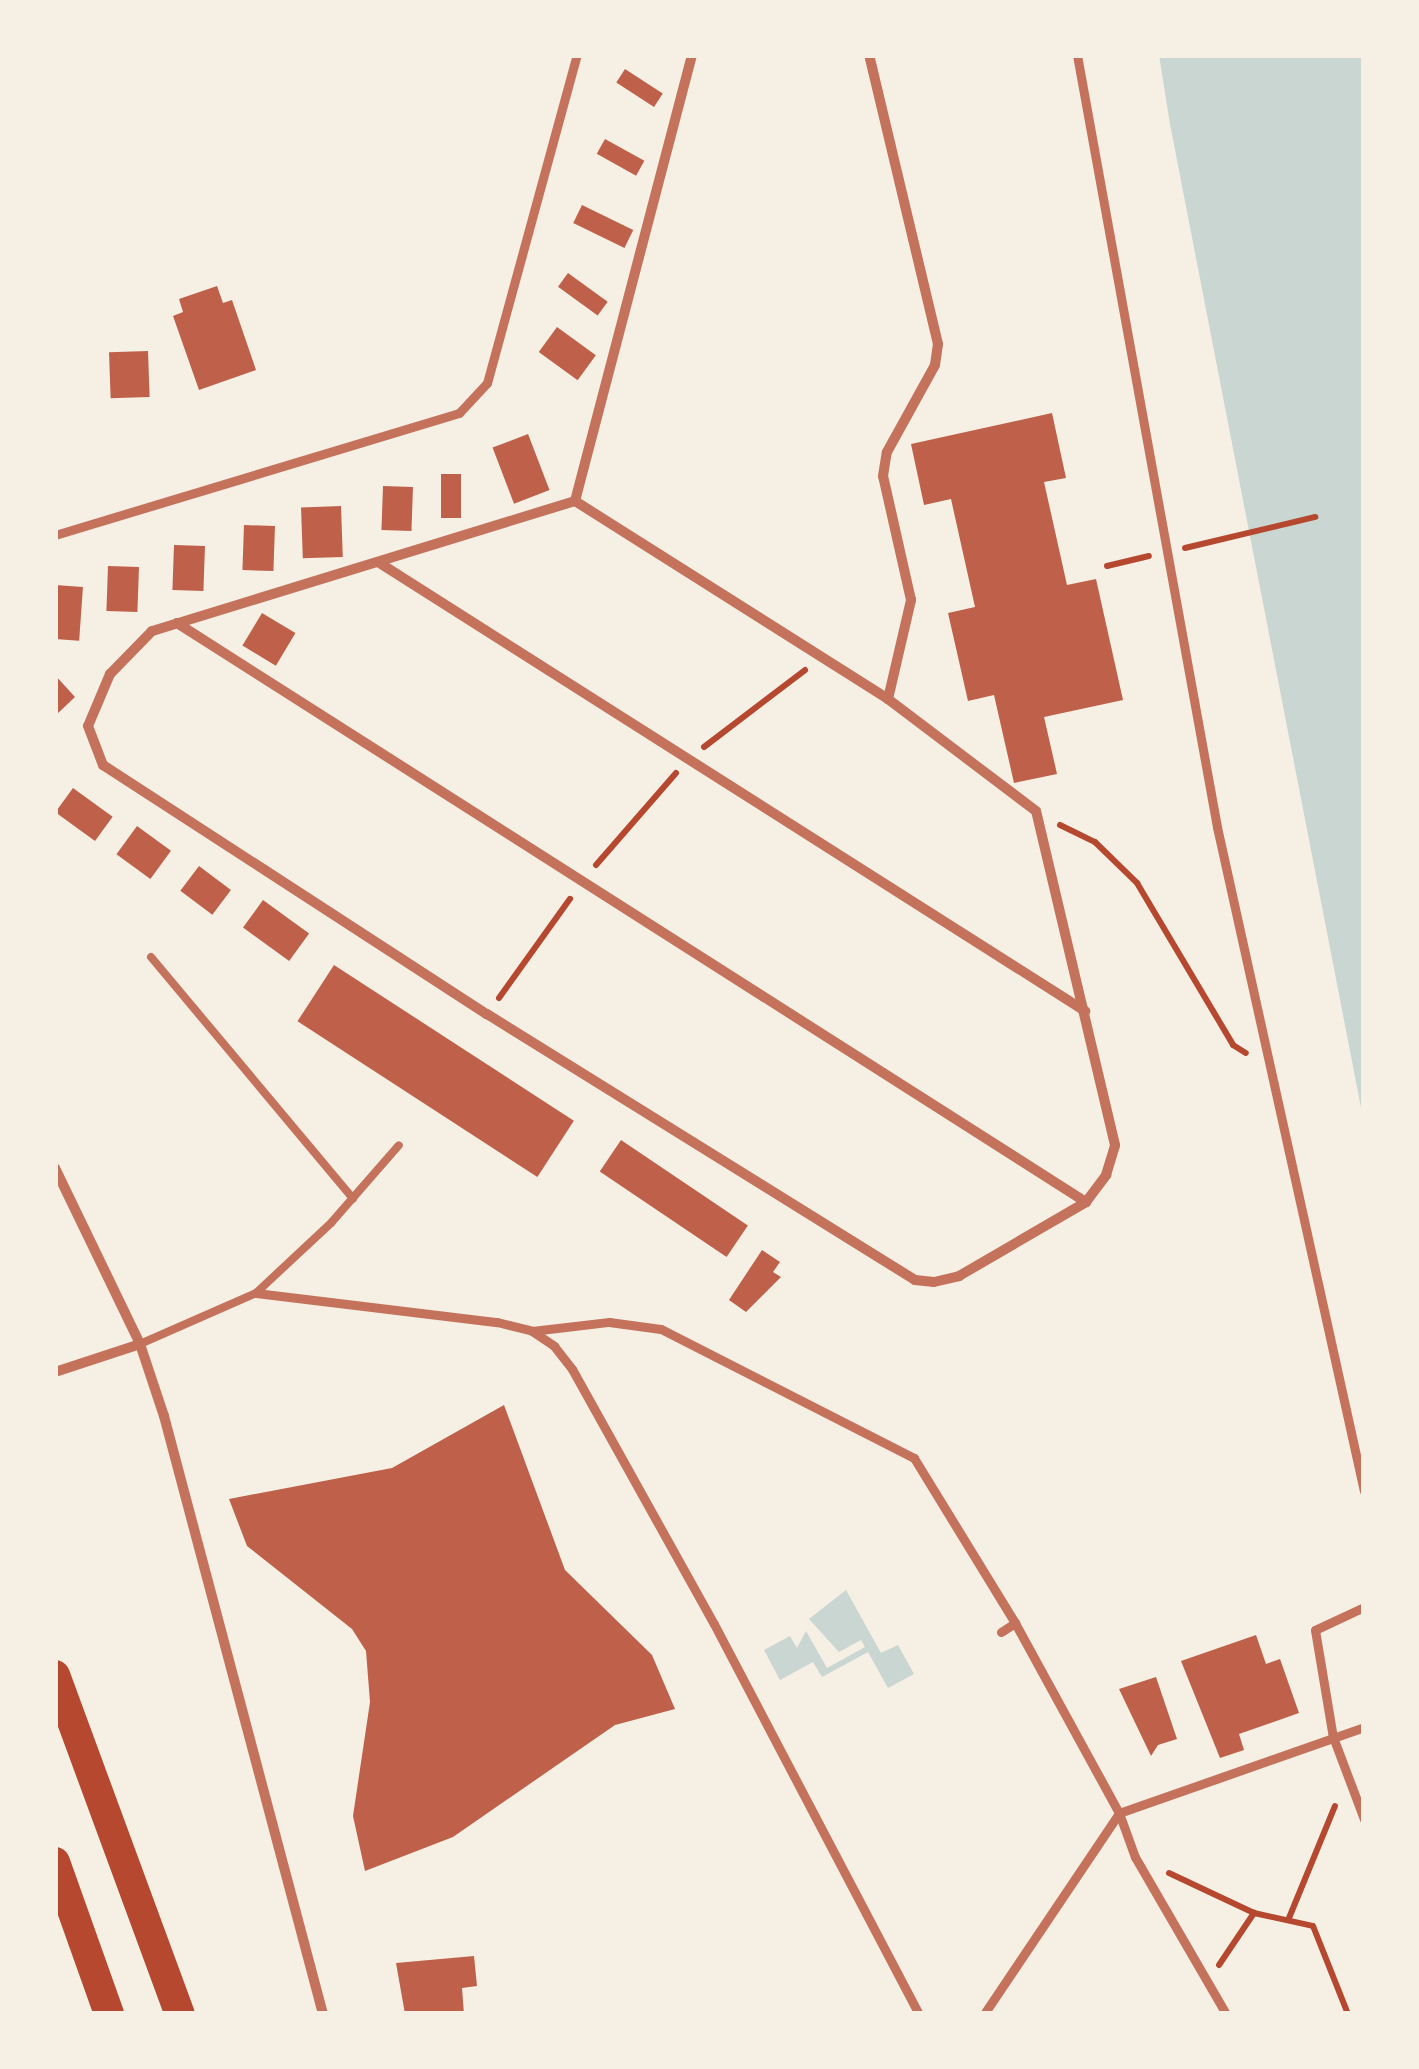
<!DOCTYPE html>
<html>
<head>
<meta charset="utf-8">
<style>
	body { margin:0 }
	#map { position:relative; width:1419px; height:2069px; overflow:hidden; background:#f6efe4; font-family:Lora,serif }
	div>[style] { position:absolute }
	.water>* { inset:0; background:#c9d6d2 }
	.building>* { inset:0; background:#bf614a; transform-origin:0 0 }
	.path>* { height:6px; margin:-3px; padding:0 3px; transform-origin:3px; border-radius:3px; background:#b5482f }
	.service>* { height:8px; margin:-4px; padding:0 4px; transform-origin:4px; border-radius:4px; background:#c5725c }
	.pedestrian>* { height:9px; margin:-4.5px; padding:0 4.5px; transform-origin:4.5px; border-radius:4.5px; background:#c5725c }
	.minor>* { height:10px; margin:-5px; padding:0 5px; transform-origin:5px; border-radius:5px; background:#c5725c }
	.motorway>* { height:30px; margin:-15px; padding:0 15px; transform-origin:15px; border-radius:15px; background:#b5482f }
	span { translate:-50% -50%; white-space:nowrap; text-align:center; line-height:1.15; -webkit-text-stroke:10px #f6efe4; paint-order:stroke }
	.frame { position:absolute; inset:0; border:58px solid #f6efe4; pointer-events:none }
</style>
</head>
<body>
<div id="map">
	<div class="water">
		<div style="clip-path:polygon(1159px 55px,1364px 55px,1364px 1123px,1170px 124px)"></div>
		<div style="clip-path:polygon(846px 1590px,881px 1653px,898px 1645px,914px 1674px,888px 1688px,868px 1652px,822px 1677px,813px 1662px,780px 1680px,764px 1650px,790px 1636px,797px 1648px,806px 1631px,827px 1668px,865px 1647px,861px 1640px,839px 1652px,809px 1619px)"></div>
	</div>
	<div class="building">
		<div style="left:625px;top:69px;width:45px;height:16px;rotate:33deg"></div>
		<div style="left:605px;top:139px;width:45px;height:17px;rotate:29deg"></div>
		<div style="left:582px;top:205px;width:57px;height:20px;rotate:26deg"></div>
		<div style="left:568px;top:273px;width:49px;height:17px;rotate:36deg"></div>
		<div style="clip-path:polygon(217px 286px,223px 303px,232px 300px,256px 370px,199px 390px,173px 316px,183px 312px,179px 299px)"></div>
		<div style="left:557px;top:327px;width:48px;height:31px;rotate:36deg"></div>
		<div style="left:148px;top:351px;width:46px;height:39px;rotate:88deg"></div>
		<div style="clip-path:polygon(1052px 413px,1066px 478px,1044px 482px,1067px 585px,1096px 579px,1123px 700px,1044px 717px,1057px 774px,1014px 783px,994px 695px,968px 701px,948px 613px,975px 607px,951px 499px,924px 505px,911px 444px)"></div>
		<div style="left:528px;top:434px;width:60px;height:38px;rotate:69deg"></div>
		<div style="left:441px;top:474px;width:20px;height:44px"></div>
		<div style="left:383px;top:486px;width:30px;height:44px;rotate:2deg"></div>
		<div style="left:341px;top:506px;width:51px;height:40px;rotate:88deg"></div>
		<div style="left:244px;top:525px;width:31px;height:45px;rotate:2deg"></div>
		<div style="left:174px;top:545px;width:31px;height:45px;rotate:2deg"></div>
		<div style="left:108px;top:566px;width:31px;height:45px;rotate:2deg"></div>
		<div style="left:55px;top:585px;width:28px;height:54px;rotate:4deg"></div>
		<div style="left:262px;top:613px;width:39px;height:38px;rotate:31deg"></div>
		<div style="clip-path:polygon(55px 675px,75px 697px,55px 716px)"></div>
		<div style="left:73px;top:788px;width:49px;height:30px;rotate:36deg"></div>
		<div style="left:137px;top:826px;width:42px;height:35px;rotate:36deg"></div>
		<div style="left:199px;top:866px;width:40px;height:31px;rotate:37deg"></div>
		<div style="left:263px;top:900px;width:57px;height:34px;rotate:36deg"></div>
		<div style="left:334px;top:965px;width:286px;height:67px;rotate:33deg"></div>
		<div style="left:621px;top:1140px;width:153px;height:38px;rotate:34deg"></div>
		<div style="clip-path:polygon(762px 1250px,780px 1262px,773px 1272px,781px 1277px,746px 1312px,729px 1300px)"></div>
		<div style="clip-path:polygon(504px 1405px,565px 1570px,652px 1655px,675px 1709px,615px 1725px,453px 1837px,365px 1871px,353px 1816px,370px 1702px,366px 1651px,352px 1629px,247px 1546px,229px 1499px,392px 1468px)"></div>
		<div style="clip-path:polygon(1256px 1635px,1266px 1664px,1280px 1659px,1299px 1713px,1239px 1734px,1244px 1750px,1220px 1758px,1181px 1661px)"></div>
		<div style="clip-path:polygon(1156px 1677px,1177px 1739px,1158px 1745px,1151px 1756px,1119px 1689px)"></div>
		<div style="clip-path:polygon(474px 1956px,477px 1986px,462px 1988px,464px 2014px,405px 2014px,396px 1963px)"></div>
	</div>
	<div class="path">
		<div style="left:1185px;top:548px;width:134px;rotate:-13.4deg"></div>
		<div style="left:1107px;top:566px;width:43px;rotate:-13.4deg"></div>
		<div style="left:704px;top:747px;width:127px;rotate:-37.3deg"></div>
		<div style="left:1060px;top:825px;width:39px;rotate:26deg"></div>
		<div style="left:1095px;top:842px;width:59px;rotate:44.3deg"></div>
		<div style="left:1137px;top:883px;width:188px;rotate:59.3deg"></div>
		<div style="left:1233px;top:1045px;width:15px;rotate:32deg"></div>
		<div style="left:596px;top:865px;width:122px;rotate:-49deg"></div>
		<div style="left:499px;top:998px;width:122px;rotate:-54.4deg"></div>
		<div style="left:1169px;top:1873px;width:94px;rotate:25.2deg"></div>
		<div style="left:1289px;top:1918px;width:121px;rotate:-67.7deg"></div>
		<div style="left:1219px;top:1965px;width:63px;rotate:-56.1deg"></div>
		<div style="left:1254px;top:1913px;width:60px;rotate:12.4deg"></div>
		<div style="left:1313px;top:1926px;width:95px;rotate:68.3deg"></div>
	</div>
	<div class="service">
		<div style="left:151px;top:957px;width:315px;rotate:50.1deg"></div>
		<div style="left:140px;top:1344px;width:127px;rotate:-23.7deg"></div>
		<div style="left:256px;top:1293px;width:103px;rotate:-43deg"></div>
		<div style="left:331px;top:1223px;width:103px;rotate:-48.9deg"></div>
	</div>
	<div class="pedestrian">
		<div style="left:1077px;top:55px;width:785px;rotate:79.72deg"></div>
		<div style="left:1217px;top:827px;width:680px;rotate:77.52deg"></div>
		<div style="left:55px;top:535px;width:422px;rotate:-16.8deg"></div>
		<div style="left:459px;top:413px;width:41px;rotate:-47deg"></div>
		<div style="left:487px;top:383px;width:340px;rotate:-74.7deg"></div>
		<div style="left:256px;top:1293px;width:243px;rotate:6.9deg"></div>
		<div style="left:497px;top:1322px;width:36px;rotate:14deg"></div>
		<div style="left:532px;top:1331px;width:27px;rotate:34deg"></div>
		<div style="left:554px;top:1346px;width:29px;rotate:52deg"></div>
		<div style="left:572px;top:1369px;width:292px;rotate:60.9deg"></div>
		<div style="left:714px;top:1624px;width:441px;rotate:62.3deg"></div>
		<div style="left:532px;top:1331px;width:78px;rotate:-6.7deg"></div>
		<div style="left:609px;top:1322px;width:52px;rotate:7.7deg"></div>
		<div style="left:661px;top:1329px;width:284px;rotate:27deg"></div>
		<div style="left:914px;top:1458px;width:193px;rotate:58.5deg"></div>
		<div style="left:1015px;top:1623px;width:217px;rotate:61.3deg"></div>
		<div style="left:1119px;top:1813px;width:47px;rotate:70deg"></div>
		<div style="left:1135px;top:1857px;width:181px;rotate:59.9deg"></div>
		<div style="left:1364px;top:1607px;width:54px;rotate:154.9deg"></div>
		<div style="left:1315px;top:1630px;width:109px;rotate:80.5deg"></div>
		<div style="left:1333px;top:1737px;width:88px;rotate:69.3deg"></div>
		<div style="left:1001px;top:1632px;width:17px;rotate:-33deg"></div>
		<div style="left:984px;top:2014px;width:242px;rotate:-56.1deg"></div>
		<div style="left:1119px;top:1813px;width:260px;rotate:-19.3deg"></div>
	</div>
	<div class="minor">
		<div style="left:692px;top:55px;width:461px;rotate:104.7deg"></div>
		<div style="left:575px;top:501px;width:443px;rotate:162.9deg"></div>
		<div style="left:152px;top:631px;width:60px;rotate:134.3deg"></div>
		<div style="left:110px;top:674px;width:56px;rotate:112.9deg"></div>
		<div style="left:88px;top:726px;width:42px;rotate:69deg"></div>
		<div style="left:103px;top:765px;width:458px;rotate:33deg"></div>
		<div style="left:487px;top:1014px;width:504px;rotate:31.86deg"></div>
		<div style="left:915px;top:1280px;width:19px;rotate:6deg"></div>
		<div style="left:934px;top:1282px;width:26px;rotate:-13deg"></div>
		<div style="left:959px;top:1276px;width:147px;rotate:-30.2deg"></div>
		<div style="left:1086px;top:1202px;width:34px;rotate:-53deg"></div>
		<div style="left:1106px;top:1175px;width:31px;rotate:-73deg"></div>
		<div style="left:1115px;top:1145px;width:343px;rotate:-103.3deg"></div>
		<div style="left:1036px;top:811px;width:186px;rotate:-142.9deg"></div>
		<div style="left:888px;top:699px;width:102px;rotate:-76.9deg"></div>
		<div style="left:911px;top:600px;width:127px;rotate:-102.7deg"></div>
		<div style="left:883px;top:476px;width:24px;rotate:-81deg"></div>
		<div style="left:887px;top:452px;width:99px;rotate:-61.1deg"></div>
		<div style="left:935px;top:365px;width:21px;rotate:-82deg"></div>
		<div style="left:938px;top:344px;width:297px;rotate:-103.4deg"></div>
		<div style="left:575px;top:501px;width:370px;rotate:32.3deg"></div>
		<div style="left:378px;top:562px;width:838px;rotate:32.42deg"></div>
		<div style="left:177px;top:623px;width:1078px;rotate:32.5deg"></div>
		<div style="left:55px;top:1168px;width:195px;rotate:64.2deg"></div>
		<div style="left:140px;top:1344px;width:76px;rotate:71.6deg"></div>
		<div style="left:164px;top:1416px;width:619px;rotate:75.11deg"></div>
		<div style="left:55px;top:1372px;width:89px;rotate:-18.2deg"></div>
	</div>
	<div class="motorway">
		<div style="left:55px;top:1675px;width:361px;rotate:69.8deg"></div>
		<div style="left:55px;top:1862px;width:161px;rotate:70.4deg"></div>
	</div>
	<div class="frame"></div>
</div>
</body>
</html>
